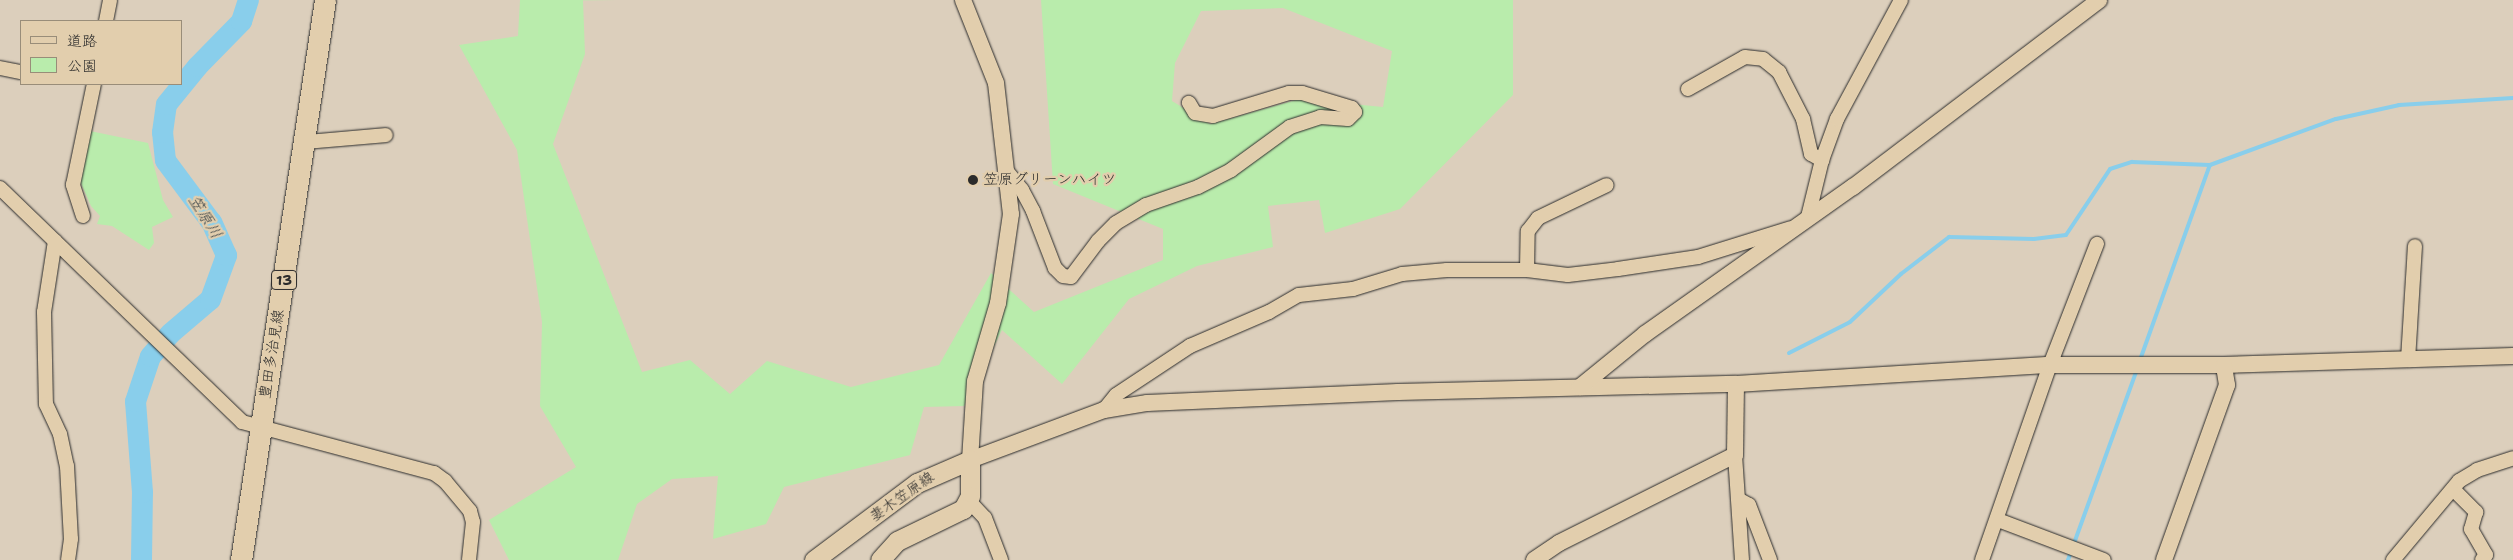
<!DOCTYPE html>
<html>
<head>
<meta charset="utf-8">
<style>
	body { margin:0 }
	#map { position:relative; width:2513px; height:560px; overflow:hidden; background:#dccfbc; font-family:"Shantell Sans","Klee One",sans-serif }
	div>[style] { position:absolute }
	.green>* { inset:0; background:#b9ecac }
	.stream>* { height:4px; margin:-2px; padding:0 2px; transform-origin:2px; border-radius:2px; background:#89ceeb }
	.river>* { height:21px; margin:-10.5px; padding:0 10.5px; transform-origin:10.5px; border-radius:10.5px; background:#89ceeb }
	.roads { filter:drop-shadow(0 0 1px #2b2b2b) drop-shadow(0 0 1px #2b2b2b) }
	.minor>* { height:14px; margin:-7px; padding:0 7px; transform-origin:7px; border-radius:7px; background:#e2cead }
	.tertiary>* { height:16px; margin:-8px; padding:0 8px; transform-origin:8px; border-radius:8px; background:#e2cead }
	.secondary>* { height:19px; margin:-9.5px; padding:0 9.5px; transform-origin:9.5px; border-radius:9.5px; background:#e2cead }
	.primary>* { height:21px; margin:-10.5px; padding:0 10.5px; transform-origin:10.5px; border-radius:10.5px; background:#e2cead }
	.dots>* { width:14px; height:14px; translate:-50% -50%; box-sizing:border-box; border:2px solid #e2cead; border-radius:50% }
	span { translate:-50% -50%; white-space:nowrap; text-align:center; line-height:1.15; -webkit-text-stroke:4.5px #e2cead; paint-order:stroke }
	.shield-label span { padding:1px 4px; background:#e2cead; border:1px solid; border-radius:4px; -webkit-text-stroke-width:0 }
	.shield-label { font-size:14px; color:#2b2b2b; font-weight:700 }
	.poi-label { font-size:15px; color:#2b2b2b }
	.left { translate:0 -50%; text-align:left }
	.street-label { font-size:15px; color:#2b2b2b }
	.water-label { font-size:16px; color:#394348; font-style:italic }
	.legend { position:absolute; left:20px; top:20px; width:162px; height:65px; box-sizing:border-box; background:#e2cead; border:1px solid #998d79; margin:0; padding:6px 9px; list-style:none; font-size:15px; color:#2b2b2b }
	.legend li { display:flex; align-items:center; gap:10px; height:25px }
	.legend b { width:25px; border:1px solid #998d79 }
</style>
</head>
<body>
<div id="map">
	<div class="green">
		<div style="clip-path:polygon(evenodd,520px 0,583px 0,585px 54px,553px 144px,642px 372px,690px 360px,730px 394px,767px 361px,851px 387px,939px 365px,991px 273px,1034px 312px,1163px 260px,1163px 229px,1053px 184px,1041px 0,1513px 0,1513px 95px,1400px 209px,1325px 233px,1319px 200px,1268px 206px,1273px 247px,1197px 266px,1129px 299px,1062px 384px,1002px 330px,964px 406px,924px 407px,910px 455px,784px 487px,766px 524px,713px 539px,718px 476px,672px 479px,637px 504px,618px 560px,509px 560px,489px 520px,576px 467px,540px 406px,542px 322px,517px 150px,459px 45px,518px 36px,520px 0,1283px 8px,1392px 51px,1383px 107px,1300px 99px,1210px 124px,1172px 101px,1175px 63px,1201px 11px,1283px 8px)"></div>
		<div style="clip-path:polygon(90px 131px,148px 143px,163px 200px,173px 217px,152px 227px,154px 243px,149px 250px,112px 226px,97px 224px,100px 216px,91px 206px,80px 181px)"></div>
	</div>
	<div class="stream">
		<div style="left:1789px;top:353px;width:68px;rotate:-26.9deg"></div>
		<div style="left:1850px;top:322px;width:70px;rotate:-43.3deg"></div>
		<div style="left:1901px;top:274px;width:61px;rotate:-37.6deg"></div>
		<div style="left:1949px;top:237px;width:85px;rotate:1.3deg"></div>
		<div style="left:2034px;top:239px;width:32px;rotate:-7deg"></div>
		<div style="left:2066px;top:235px;width:79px;rotate:-56.3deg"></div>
		<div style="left:2110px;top:169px;width:23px;rotate:-18deg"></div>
		<div style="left:2132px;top:162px;width:78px;rotate:2.2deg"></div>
		<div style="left:2210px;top:165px;width:134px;rotate:-20.1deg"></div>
		<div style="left:2336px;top:119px;width:65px;rotate:-12.5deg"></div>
		<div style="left:2399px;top:105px;width:114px;rotate:-3.5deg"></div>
		<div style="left:2140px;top:360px;width:207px;rotate:-70.3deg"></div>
		<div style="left:2068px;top:560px;width:203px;rotate:-70.1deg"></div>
	</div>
	<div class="river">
		<div style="left:141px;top:560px;width:68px;rotate:-89.2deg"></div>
		<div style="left:142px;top:492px;width:91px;rotate:-94.4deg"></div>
		<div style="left:135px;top:401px;width:47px;rotate:-71.6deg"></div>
		<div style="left:150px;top:356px;width:30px;rotate:-49deg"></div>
		<div style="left:170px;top:333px;width:52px;rotate:-40.4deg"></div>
		<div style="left:210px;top:299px;width:47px;rotate:-70deg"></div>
		<div style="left:226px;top:255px;width:36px;rotate:-114deg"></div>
		<div style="left:211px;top:222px;width:77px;rotate:-126.6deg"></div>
		<div style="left:165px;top:160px;width:28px;rotate:-96deg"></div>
		<div style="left:162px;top:132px;width:28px;rotate:-82deg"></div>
		<div style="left:166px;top:104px;width:49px;rotate:-50.8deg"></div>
		<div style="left:197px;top:66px;width:63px;rotate:-45.6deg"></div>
		<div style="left:241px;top:21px;width:22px;rotate:-72deg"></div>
	</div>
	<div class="roads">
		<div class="minor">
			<div style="left:106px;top:21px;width:21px;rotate:-79deg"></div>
			<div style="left:0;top:68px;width:21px;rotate:11deg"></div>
			<div style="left:1688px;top:89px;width:65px;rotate:-29.3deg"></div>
			<div style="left:1745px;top:57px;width:18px;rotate:6deg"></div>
			<div style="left:1763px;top:59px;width:21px;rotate:39deg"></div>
			<div style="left:1779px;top:72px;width:53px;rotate:62.9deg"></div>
			<div style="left:1803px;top:119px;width:36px;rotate:77deg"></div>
			<div style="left:1811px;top:154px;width:13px;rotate:29deg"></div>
			<div style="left:306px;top:142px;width:80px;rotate:-5deg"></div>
			<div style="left:1005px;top:169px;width:27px;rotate:51deg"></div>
			<div style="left:1022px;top:190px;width:24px;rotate:62deg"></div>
			<div style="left:1033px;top:211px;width:61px;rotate:68.9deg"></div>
			<div style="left:1055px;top:268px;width:11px;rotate:45deg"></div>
			<div style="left:1063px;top:276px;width:8px;rotate:7deg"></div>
			<div style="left:1071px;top:277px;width:45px;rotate:-53.1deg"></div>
			<div style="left:1098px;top:241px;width:25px;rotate:-45deg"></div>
			<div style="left:1116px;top:223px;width:35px;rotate:-31deg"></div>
			<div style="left:1146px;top:205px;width:55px;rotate:-19.1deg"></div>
			<div style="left:1198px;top:187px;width:37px;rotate:-27deg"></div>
			<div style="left:1231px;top:170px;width:73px;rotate:-36.1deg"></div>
			<div style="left:1290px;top:127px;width:32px;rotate:-18deg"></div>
			<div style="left:1320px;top:117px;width:28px;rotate:4deg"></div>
			<div style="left:1348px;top:119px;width:10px;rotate:-45deg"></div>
			<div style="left:1355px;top:112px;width:5px;rotate:-127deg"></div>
			<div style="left:1352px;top:108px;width:52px;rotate:-163.3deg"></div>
			<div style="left:1302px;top:93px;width:13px;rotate:180deg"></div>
			<div style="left:1289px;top:93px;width:79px;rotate:163.2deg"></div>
			<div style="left:1213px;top:116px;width:18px;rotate:-171deg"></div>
			<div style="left:1195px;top:113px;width:12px;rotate:-121deg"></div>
			<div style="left:0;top:188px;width:337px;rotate:44deg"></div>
			<div style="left:242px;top:422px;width:199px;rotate:14.9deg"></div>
			<div style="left:434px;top:473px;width:14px;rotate:36deg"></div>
			<div style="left:445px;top:481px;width:39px;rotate:50deg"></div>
			<div style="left:470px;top:511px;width:11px;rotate:75deg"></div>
			<div style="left:473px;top:522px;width:38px;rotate:96deg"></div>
			<div style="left:83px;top:216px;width:33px;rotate:-108deg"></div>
			<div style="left:73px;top:185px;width:103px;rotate:-78.3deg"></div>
			<div style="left:1808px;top:217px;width:59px;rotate:-76.2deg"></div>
			<div style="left:1822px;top:160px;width:44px;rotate:-69.9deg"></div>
			<div style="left:1837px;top:119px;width:135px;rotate:-61.7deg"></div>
			<div style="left:55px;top:241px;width:72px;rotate:98.8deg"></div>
			<div style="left:44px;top:312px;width:92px;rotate:88.8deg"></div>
			<div style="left:46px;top:404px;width:33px;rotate:65deg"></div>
			<div style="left:60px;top:434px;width:33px;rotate:78deg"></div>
			<div style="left:67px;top:466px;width:73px;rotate:86.9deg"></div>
			<div style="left:71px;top:539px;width:21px;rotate:98deg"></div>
			<div style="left:1527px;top:270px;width:39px;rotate:-89deg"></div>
			<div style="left:1528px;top:231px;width:16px;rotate:-52deg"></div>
			<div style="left:1538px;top:218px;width:76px;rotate:-25.6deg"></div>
			<div style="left:2408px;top:360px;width:114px;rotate:-86.5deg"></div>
			<div style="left:1104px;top:410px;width:19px;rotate:-51deg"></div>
			<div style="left:1116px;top:395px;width:89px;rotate:-33.5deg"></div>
			<div style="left:1190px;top:346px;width:86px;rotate:-23.3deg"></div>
			<div style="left:1269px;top:312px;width:34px;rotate:-30deg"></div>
			<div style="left:1299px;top:295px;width:54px;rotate:-6.3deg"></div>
			<div style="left:1353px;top:289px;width:51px;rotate:-17deg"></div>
			<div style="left:1402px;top:274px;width:45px;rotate:-5.1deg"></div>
			<div style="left:1447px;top:270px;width:80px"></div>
			<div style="left:1527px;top:270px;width:41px;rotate:7deg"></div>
			<div style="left:1568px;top:275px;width:50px;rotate:-6.8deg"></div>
			<div style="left:1618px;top:269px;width:81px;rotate:-8.5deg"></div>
			<div style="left:1698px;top:257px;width:97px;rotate:-17.3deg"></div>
			<div style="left:1735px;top:455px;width:105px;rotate:86.2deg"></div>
			<div style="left:2453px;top:489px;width:33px;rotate:45deg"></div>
			<div style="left:2476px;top:512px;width:18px;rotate:106deg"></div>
			<div style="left:2471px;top:529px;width:30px;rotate:60deg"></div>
			<div style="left:2486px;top:555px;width:6px;rotate:129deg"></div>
			<div style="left:1740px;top:500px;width:10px;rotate:29deg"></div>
			<div style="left:1749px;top:505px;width:59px;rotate:69.1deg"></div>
			<div style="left:969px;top:501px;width:23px;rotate:47deg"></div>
			<div style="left:985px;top:518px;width:45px;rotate:69.1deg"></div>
			<div style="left:1998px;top:520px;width:113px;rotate:20.7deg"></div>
			<div style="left:1982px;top:560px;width:207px;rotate:-70.8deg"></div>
			<div style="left:2050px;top:365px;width:130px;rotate:-68.8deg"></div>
			<div style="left:2393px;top:560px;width:103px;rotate:-50.1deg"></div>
			<div style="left:2459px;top:481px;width:21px;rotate:-31deg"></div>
			<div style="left:2477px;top:470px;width:38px;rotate:-18deg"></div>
		</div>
		<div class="tertiary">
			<div style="left:963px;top:0;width:89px;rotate:68.3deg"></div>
			<div style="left:996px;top:83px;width:132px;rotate:83.5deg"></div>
			<div style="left:1011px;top:214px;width:90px;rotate:98.3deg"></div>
			<div style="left:998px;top:303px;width:81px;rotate:106.4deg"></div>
			<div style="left:975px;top:381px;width:79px;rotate:93.6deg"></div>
			<div style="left:970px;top:460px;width:143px;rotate:-20.5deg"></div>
			<div style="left:1104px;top:410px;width:44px;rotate:-9.2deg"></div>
			<div style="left:1147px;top:403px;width:251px;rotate:-2.5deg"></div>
			<div style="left:1398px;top:392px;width:338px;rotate:-1.4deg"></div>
			<div style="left:1736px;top:384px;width:315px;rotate:-3.5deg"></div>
			<div style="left:2050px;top:365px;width:174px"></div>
			<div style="left:2224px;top:365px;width:289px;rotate:-1.8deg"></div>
			<div style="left:1580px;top:387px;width:84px;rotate:-39.2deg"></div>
			<div style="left:1645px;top:334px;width:255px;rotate:-35.3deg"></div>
			<div style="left:1853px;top:187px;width:309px;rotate:-37.2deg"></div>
			<div style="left:1534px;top:560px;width:30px;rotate:-34deg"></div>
			<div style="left:1559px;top:543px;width:197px;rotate:-26.6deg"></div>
			<div style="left:1735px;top:455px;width:71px;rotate:-89.2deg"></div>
			<div style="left:2164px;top:560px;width:186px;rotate:-70.2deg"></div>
			<div style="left:2227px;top:385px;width:20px;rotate:-99deg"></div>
		</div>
		<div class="secondary">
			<div style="left:814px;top:560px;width:129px;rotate:-36.8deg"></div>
			<div style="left:917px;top:483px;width:58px;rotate:-23.5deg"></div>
			<div style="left:970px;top:460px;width:36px;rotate:90deg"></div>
			<div style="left:970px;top:496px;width:15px;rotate:118deg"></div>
			<div style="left:963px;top:509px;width:73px;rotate:154.1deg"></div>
			<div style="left:897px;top:541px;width:25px;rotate:132deg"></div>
		</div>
		<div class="primary">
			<div style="left:241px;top:560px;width:566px;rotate:-81.47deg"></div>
		</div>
	</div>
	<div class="dots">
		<div style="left:973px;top:180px;background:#2b2b2b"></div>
	</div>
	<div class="shield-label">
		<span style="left:284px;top:280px">13</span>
	</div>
	<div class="poi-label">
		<span class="left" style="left:983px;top:180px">笠原グリーンハイツ</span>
	</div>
	<div class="street-label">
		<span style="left:272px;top:354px;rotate:-81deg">豊田多治見線</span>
		<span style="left:902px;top:497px;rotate:-35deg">妻木笠原線</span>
	</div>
	<div class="water-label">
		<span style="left:205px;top:217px;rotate:58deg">笠原川</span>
	</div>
	<ul class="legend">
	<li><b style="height:6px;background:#e2cead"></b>道路</li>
	<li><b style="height:14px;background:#b9ecac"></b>公園</li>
	</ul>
</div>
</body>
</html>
